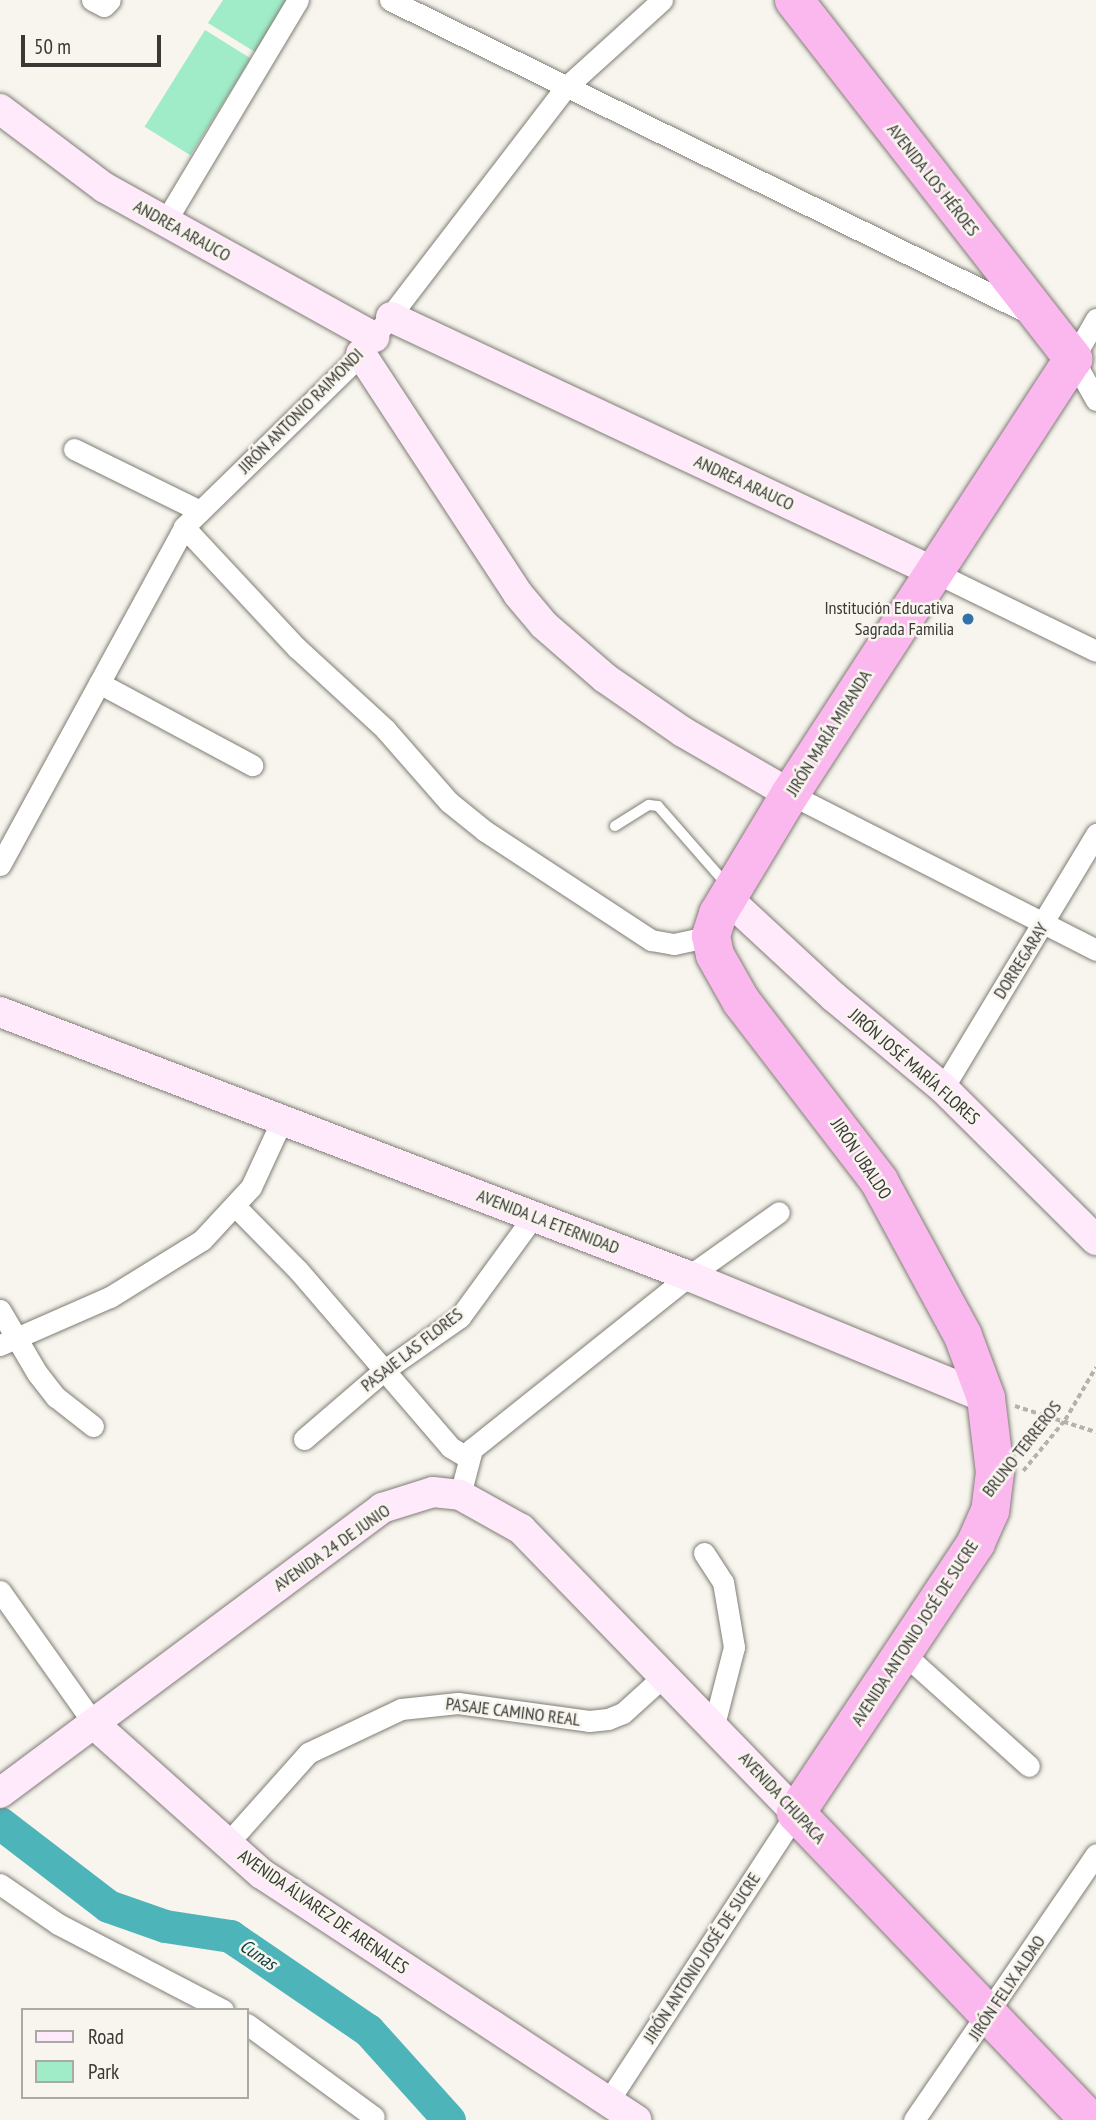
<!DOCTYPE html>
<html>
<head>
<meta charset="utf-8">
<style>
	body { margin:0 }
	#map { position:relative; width:1096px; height:2120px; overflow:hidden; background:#f7f5ed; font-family:"PT Sans Narrow",sans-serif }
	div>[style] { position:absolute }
	.green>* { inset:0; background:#a0ecc9; transform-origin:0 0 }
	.river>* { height:33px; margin:-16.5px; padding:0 16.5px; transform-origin:16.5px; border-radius:16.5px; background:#4db4b9 }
	.path>* { height:3.5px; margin-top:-1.75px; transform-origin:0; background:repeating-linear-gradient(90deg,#b4b2ac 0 5px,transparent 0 8.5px) }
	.roads { filter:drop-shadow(0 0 2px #7f7d75) drop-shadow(0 0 2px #7f7d75) }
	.lane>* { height:10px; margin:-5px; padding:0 5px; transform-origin:5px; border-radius:5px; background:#fff }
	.street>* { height:21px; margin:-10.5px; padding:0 10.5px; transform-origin:10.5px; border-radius:10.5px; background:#fff }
	.secondary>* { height:30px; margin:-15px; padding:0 15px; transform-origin:15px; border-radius:15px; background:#feeafa }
	.highway>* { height:38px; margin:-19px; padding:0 19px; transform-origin:19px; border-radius:19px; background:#fbb8ee }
	.dots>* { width:19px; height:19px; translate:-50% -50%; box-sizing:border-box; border:4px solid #f7f5ed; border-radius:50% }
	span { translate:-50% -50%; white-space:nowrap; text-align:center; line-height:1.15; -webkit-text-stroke:5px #f7f5ed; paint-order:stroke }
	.street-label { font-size:18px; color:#393835 }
	.poi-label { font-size:18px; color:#393835 }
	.right { translate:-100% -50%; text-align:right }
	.water-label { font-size:19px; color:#0c3d3f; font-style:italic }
	.legend { position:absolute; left:21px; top:2008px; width:228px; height:91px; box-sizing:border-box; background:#f7f5ed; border:2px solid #aba9a3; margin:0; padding:9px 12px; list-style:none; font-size:21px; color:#393835 }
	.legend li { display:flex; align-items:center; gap:14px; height:35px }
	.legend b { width:35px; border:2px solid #aba9a3 }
	.scale { position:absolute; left:21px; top:35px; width:140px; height:32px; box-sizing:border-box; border:4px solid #393835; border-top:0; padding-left:9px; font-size:21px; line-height:24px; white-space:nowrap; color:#393835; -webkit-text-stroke:5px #f7f5ed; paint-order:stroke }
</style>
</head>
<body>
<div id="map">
	<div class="green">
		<div style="clip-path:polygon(223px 0,287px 0,255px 52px,208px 23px)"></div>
		<div style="left:205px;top:30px;width:54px;height:114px;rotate:32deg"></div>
	</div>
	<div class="river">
		<div style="left:0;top:1823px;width:136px;rotate:37.5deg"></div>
		<div style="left:108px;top:1906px;width:60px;rotate:19.3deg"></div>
		<div style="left:165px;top:1926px;width:66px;rotate:8.7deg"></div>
		<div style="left:230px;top:1936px;width:167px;rotate:34.3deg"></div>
		<div style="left:368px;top:2030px;width:121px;rotate:48deg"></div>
	</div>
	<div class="path">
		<div style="left:1015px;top:1406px;width:85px;rotate:17.8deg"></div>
		<div style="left:1023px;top:1471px;width:66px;rotate:-50.5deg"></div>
		<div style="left:1065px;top:1420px;width:61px;rotate:-59.7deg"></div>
	</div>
	<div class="roads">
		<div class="lane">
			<div style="left:615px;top:826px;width:40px;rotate:-32deg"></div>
			<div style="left:649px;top:805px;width:9px;rotate:6deg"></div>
			<div style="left:658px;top:806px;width:106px;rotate:48.8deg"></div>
		</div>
		<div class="street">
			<div style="left:92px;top:0;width:13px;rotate:27deg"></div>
			<div style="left:104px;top:6px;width:8px;rotate:-45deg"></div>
			<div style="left:390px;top:0;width:712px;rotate:26.1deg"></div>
			<div style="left:165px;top:222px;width:259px;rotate:-59.1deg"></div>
			<div style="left:1096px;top:319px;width:46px;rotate:119.9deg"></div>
			<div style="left:1073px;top:359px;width:47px;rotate:60.7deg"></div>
			<div style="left:74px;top:449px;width:140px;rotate:26.2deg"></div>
			<div style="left:184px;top:527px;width:166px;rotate:47deg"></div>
			<div style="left:297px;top:648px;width:120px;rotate:42.6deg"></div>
			<div style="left:385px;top:729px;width:97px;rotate:48.8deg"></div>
			<div style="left:449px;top:802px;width:46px;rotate:38.9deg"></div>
			<div style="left:485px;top:831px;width:199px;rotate:33.3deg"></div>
			<div style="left:651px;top:940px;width:23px;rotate:10deg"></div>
			<div style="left:674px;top:944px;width:38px;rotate:-12deg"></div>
			<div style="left:932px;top:571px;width:182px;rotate:26deg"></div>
			<div style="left:99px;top:683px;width:174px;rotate:28.2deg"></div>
			<div style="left:790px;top:794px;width:343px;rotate:27deg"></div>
			<div style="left:0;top:865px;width:385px;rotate:-61.4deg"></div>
			<div style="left:184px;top:527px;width:248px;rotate:-44.3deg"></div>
			<div style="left:361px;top:354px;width:335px;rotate:-52.5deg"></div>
			<div style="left:565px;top:88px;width:131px;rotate:-42.2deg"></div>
			<div style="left:943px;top:1088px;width:297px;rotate:-58.9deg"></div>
			<div style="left:236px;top:1207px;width:88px;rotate:45.5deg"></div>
			<div style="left:298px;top:1270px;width:233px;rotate:49.3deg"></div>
			<div style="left:450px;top:1447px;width:21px;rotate:31deg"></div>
			<div style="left:0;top:1310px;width:73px;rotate:59.6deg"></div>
			<div style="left:37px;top:1373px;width:31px;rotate:52deg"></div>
			<div style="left:56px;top:1397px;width:47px;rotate:38.1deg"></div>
			<div style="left:0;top:1345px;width:120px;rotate:-23.6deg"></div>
			<div style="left:110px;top:1297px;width:108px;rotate:-31.8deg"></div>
			<div style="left:202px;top:1240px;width:72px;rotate:-47.2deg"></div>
			<div style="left:251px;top:1187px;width:74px;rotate:-65.2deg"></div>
			<div style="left:304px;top:1439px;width:104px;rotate:-40.7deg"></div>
			<div style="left:383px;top:1371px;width:94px;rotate:-35deg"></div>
			<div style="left:460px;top:1317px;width:124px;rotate:-53.9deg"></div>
			<div style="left:460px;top:1495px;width:48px;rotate:-75.4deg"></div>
			<div style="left:472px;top:1449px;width:278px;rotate:-38.6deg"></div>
			<div style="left:689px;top:1276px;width:110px;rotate:-35.4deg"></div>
			<div style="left:704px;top:1553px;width:35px;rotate:57deg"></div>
			<div style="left:723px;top:1582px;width:66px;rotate:80.4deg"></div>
			<div style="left:734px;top:1647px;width:81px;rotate:104.4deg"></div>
			<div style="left:0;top:1591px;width:163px;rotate:54.7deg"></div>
			<div style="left:903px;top:1653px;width:169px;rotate:41.9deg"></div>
			<div style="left:227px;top:1844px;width:122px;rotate:-48.3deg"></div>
			<div style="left:308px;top:1753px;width:103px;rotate:-25.3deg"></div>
			<div style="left:401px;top:1709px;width:57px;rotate:-6deg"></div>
			<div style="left:458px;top:1703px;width:132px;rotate:7.8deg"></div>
			<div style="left:589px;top:1721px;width:19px;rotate:-6deg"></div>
			<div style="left:608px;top:1719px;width:16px;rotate:-22deg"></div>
			<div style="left:623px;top:1713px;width:58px;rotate:-42.2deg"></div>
			<div style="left:0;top:1884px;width:70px;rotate:34.6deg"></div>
			<div style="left:58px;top:1924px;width:186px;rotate:27.5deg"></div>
			<div style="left:247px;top:2024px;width:157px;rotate:36.2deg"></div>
			<div style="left:607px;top:2103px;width:346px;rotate:-56.9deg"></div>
			<div style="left:914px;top:2120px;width:322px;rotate:-55.6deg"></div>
		</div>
		<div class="secondary">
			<div style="left:0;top:109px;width:131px;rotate:37deg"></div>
			<div style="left:105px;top:188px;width:308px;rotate:29deg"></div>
			<div style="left:391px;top:317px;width:598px;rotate:25.15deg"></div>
			<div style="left:361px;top:354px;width:287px;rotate:56.8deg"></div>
			<div style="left:518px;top:594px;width:40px;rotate:50deg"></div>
			<div style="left:544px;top:625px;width:81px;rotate:41deg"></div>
			<div style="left:605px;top:678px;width:95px;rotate:34.7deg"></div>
			<div style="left:683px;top:732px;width:124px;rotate:30.1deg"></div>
			<div style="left:727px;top:898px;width:146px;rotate:42.8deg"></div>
			<div style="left:834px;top:997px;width:142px;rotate:39.9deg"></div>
			<div style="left:943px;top:1088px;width:216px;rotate:44.8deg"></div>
			<div style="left:0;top:1012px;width:738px;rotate:20.97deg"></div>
			<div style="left:689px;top:1276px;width:321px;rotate:22.3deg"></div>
			<div style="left:94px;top:1724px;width:225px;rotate:41.8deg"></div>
			<div style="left:262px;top:1874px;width:448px;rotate:33.3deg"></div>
			<div style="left:0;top:1793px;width:477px;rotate:-36.7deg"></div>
			<div style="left:382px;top:1508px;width:53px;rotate:-17.4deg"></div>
			<div style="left:433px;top:1492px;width:27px;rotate:6deg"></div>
			<div style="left:460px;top:1495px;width:70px;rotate:29.1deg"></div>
			<div style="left:521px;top:1529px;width:395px;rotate:45.9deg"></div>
		</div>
		<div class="highway">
			<div style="left:794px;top:0;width:455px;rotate:52.1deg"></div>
			<div style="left:1073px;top:359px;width:519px;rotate:123.05deg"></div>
			<div style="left:790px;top:794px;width:140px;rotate:121deg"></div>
			<div style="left:718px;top:914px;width:23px;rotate:108deg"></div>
			<div style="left:711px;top:936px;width:19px;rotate:78deg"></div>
			<div style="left:715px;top:955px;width:53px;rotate:60.5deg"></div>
			<div style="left:741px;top:1001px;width:227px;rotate:52.5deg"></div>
			<div style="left:879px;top:1181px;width:176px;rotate:61.5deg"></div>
			<div style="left:963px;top:1336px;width:66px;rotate:69.6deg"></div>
			<div style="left:986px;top:1398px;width:75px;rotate:83.1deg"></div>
			<div style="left:995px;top:1472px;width:39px;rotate:97deg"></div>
			<div style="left:990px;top:1511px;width:35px;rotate:114deg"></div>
			<div style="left:976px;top:1543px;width:324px;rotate:123.7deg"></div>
			<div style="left:796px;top:1813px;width:424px;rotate:46.3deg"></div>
		</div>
	</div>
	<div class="dots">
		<div style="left:968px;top:619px;background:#3272a9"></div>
	</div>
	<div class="street-label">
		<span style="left:933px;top:180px;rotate:52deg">AVENIDA LOS HÉROES</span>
		<span style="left:182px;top:231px;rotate:29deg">ANDREA ARAUCO</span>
		<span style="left:301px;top:411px;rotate:-45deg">JIRÓN ANTONIO RAIMONDI</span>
		<span style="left:744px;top:483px;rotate:25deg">ANDREA ARAUCO</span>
		<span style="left:829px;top:733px;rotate:-58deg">JIRÓN MARÍA MIRANDA</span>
		<span style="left:1021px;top:961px;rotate:-58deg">DORREGARAY</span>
		<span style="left:914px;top:1067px;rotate:41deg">JIRÓN JOSÉ MARÍA FLORES</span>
		<span style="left:861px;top:1159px;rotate:56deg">JIRÓN UBALDO</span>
		<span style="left:548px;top:1222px;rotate:21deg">AVENIDA LA ETERNIDAD</span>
		<span style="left:412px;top:1350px;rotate:-38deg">PASAJE LAS FLORES</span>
		<span style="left:1022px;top:1449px;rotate:-52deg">BRUNO TERREROS</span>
		<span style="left:332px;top:1548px;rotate:-35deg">AVENIDA 24 DE JUNIO</span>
		<span style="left:915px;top:1633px;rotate:-57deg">AVENIDA ANTONIO JOSÉ DE SUCRE</span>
		<span style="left:513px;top:1712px;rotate:7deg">PASAJE CAMINO REAL</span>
		<span style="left:782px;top:1798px;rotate:47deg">AVENIDA CHUPACA</span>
		<span style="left:323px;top:1912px;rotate:35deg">AVENIDA ÁLVAREZ DE ARENALES</span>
		<span style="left:702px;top:1958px;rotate:-57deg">JIRÓN ANTONIO JOSÉ DE SUCRE</span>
		<span style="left:1007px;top:1988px;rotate:-56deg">JIRÓN FELIX ALDAO</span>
	</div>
	<div class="poi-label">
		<span class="right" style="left:954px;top:619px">Institución Educativa<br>Sagrada Familia</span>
	</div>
	<div class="water-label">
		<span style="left:258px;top:1955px;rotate:34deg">Cunas</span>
	</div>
	<ul class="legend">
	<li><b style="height:9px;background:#feeafa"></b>Road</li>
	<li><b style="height:19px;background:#a0ecc9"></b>Park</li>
	</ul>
	<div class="scale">50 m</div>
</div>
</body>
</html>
